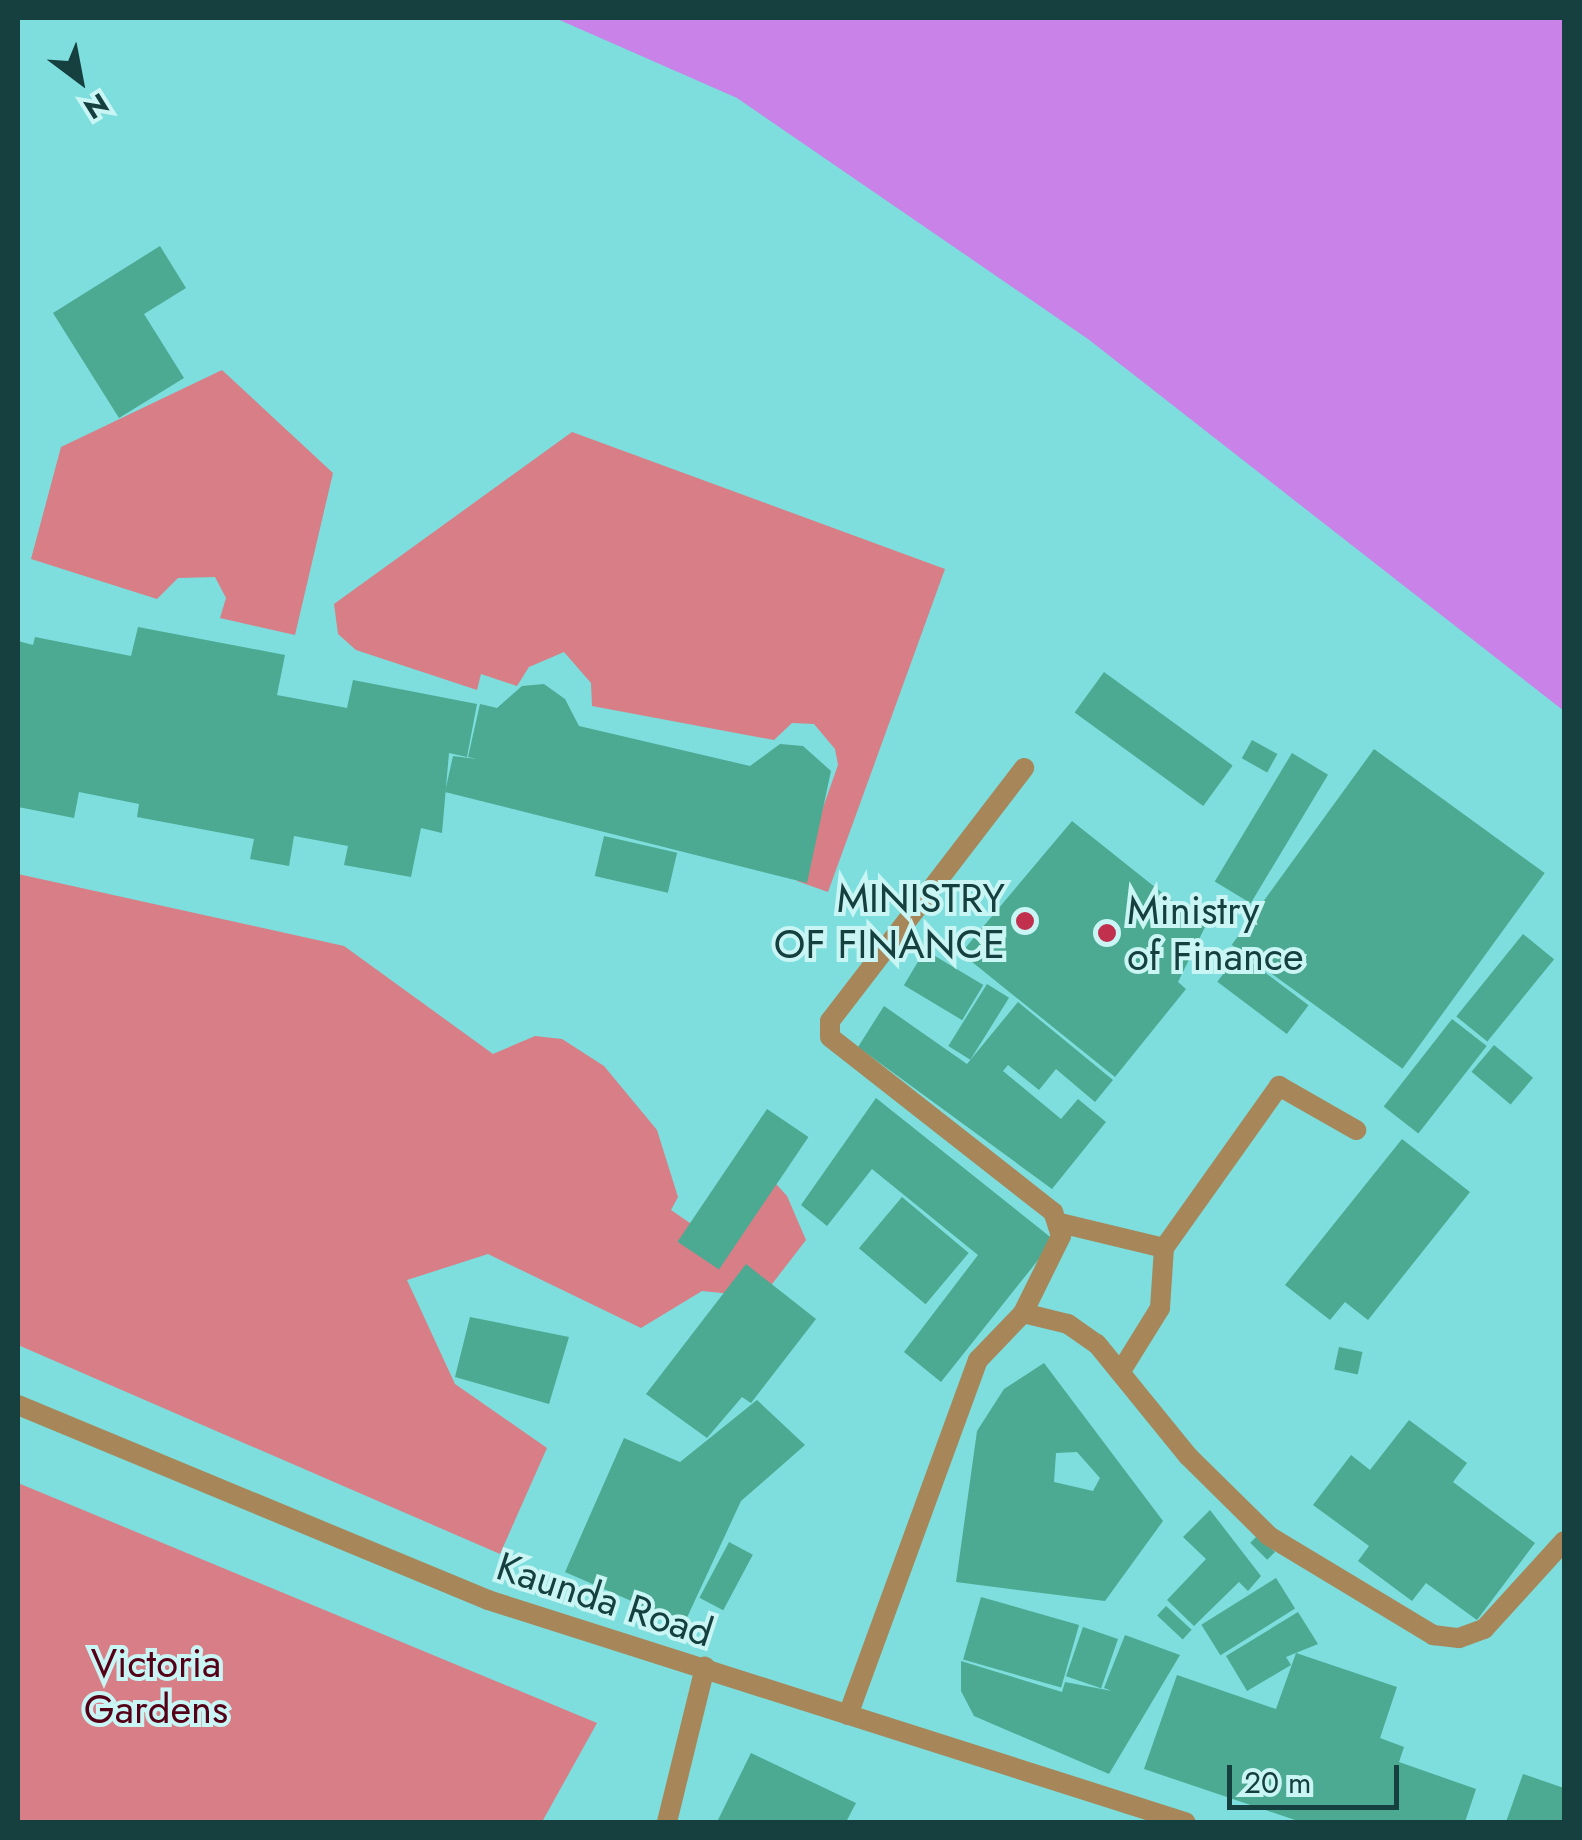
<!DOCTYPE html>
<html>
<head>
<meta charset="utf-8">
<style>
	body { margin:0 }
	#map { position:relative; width:1582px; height:1840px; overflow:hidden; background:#7ddedd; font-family:Jost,sans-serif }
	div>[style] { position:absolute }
	.green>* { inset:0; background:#d77e86 }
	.water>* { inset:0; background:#c882e8 }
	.building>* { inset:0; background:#4ca992; transform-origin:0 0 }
	.lane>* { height:20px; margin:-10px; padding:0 10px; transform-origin:10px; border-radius:10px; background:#a7875a }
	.street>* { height:20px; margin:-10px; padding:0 10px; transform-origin:10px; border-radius:10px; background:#a7875a }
	.dots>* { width:28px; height:28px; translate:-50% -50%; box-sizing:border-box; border:5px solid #c9f6f5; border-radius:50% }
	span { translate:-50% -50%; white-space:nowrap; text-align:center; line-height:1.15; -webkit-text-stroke:8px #c9f6f5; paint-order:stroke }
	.poi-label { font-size:40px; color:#164040 }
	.right { translate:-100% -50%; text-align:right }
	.left { translate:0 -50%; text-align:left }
	.street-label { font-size:40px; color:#164040 }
	.park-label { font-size:40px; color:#540017 }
	.frame { position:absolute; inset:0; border:20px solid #164040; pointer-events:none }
	.north { position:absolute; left:30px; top:30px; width:100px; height:100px; -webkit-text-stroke:8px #c9f6f5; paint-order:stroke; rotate:148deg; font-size:28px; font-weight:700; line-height:40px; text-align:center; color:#164040 }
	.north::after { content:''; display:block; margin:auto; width:35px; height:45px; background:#164040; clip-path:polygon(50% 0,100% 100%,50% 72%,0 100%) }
	.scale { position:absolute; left:1227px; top:1765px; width:172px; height:45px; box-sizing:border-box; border:5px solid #164040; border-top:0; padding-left:12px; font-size:30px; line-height:35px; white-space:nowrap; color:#164040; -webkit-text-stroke:8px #c9f6f5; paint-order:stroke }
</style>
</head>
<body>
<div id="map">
	<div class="green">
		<div style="clip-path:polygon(222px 370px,333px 473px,295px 635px,220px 618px,226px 598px,215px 577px,178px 578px,157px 599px,31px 559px,61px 447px)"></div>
		<div style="clip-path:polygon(572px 432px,945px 569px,828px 892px,797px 881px,838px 765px,835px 749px,814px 724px,792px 723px,774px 740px,592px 706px,591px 683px,564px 652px,529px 667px,517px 686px,481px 674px,477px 690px,356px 650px,338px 634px,334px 604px)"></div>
		<div style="clip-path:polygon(18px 874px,344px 946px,493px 1054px,535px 1036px,562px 1039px,604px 1066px,657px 1130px,678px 1197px,671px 1210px,703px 1232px,756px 1162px,787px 1196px,806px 1240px,762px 1297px,702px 1291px,641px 1328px,488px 1254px,407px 1280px,455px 1384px,547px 1448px,500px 1554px,18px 1345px)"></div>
		<div style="clip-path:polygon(18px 1483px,597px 1723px,542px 1822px,18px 1822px)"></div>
	</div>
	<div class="water">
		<div style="clip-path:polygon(555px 18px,1564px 18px,1564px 711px,1088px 339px,737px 98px)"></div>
	</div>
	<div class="building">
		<div style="clip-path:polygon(160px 246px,186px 288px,144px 314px,184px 378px,119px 418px,53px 313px)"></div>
		<div style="clip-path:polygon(138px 627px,285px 655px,277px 695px,347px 708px,353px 680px,477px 704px,467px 757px,449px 753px,442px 833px,421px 828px,411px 877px,344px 865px,348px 846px,294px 836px,289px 866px,250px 859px,254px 839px,137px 817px,139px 804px,79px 792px,74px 818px,18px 807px,18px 641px,33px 645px,35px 637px,131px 656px)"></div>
		<div style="left:1104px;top:672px;width:159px;height:50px;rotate:36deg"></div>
		<div style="clip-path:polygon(544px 684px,565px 699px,579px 726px,750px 766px,780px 744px,803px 746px,831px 771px,807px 883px,445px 792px,453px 756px,477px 759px,468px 757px,480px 704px,497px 708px,522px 686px)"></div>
		<div style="left:1252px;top:740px;width:29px;height:21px;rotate:29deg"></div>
		<div style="left:1374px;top:749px;width:211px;height:242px;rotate:36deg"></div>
		<div style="left:1292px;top:753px;width:42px;height:150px;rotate:31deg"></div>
		<div style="clip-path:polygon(1072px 821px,1205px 927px,1178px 982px,1186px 989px,1115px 1077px,961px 953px)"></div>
		<div style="left:604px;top:836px;width:75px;height:41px;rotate:13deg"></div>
		<div style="left:1523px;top:934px;width:40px;height:106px;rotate:39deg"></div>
		<div style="left:925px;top:950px;width:68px;height:41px;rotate:31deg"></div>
		<div style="left:1239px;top:953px;width:87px;height:36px;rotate:37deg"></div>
		<div style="left:987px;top:984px;width:26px;height:73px;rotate:32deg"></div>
		<div style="clip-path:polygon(1018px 1002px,1113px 1080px,1095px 1102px,1056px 1069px,1039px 1090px,1008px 1065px,1003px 1071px,1061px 1119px,1078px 1099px,1106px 1122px,1052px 1189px,858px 1047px,884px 1006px,967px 1064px)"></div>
		<div style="left:1452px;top:1019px;width:44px;height:111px;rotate:38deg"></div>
		<div style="left:1494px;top:1045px;width:51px;height:35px;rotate:40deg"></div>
		<div style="clip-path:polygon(876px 1098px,1054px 1240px,941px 1382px,904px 1352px,978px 1255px,872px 1169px,827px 1226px,801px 1205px)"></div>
		<div style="left:767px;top:1109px;width:50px;height:160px;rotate:34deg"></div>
		<div style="clip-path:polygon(1402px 1139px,1470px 1192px,1368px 1320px,1345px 1302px,1330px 1320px,1285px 1285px)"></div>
		<div style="left:902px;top:1197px;width:87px;height:67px;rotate:40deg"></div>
		<div style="clip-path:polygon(746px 1264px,816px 1319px,751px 1403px,742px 1397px,707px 1438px,646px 1394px)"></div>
		<div style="clip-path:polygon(470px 1317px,569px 1337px,549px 1404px,455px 1377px)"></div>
		<div style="left:1339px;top:1347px;width:24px;height:23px;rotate:12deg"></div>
		<div style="clip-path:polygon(evenodd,1044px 1363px,1163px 1521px,1105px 1601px,956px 1582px,977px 1431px,1004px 1389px,1044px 1363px,1077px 1452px,1100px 1478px,1093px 1491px,1054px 1482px,1056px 1453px,1077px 1452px)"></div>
		<div style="clip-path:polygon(757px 1400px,805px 1445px,741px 1501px,684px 1624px,565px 1572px,624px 1438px,680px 1462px)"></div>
		<div style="clip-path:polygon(1409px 1420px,1467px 1463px,1453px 1482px,1535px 1543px,1477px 1620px,1426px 1583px,1412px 1601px,1358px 1561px,1369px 1546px,1313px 1505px,1351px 1455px,1370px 1470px)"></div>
		<div style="clip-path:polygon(1210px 1510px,1261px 1576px,1248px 1591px,1239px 1582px,1194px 1626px,1167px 1600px,1206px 1559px,1183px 1537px)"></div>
		<div style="left:1258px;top:1535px;width:24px;height:11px;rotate:45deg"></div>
		<div style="left:729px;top:1542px;width:27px;height:63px;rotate:28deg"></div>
		<div style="left:1276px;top:1578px;width:36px;height:88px;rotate:58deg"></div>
		<div style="left:981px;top:1597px;width:102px;height:65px;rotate:16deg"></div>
		<div style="left:1166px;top:1606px;width:35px;height:13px;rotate:43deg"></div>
		<div style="clip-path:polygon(1298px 1612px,1318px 1644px,1286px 1657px,1291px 1665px,1247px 1691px,1226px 1656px)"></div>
		<div style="left:1083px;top:1627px;width:37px;height:52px;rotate:19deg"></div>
		<div style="clip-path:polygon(1125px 1635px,1180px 1655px,1109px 1774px,974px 1716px,961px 1691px,961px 1661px,1062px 1692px,1065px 1682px,1112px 1691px,1104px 1688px)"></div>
		<div style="clip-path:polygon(1296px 1653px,1397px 1687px,1380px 1738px,1404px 1747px,1399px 1762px,1476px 1789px,1465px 1822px,1301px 1822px,1144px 1769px,1177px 1675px,1276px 1709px)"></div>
		<div style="clip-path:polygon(751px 1753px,856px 1803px,846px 1822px,717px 1822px)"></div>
		<div style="clip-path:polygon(1523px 1774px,1564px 1788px,1564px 1822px,1506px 1822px)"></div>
	</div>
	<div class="lane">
		<div style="left:1060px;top:1223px;width:107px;rotate:13.5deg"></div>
		<div style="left:1164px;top:1248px;width:199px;rotate:-54.6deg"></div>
		<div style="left:1279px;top:1086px;width:89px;rotate:29.7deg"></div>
		<div style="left:1023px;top:1313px;width:86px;rotate:-63.7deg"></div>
		<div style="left:1061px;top:1236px;width:25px;rotate:-108deg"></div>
		<div style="left:1053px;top:1212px;width:283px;rotate:-141.9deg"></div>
		<div style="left:830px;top:1037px;width:16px;rotate:-90deg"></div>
		<div style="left:830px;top:1021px;width:319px;rotate:-52.5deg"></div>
		<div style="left:1121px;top:1371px;width:74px;rotate:-58.2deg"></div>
		<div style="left:1160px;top:1308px;width:60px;rotate:-86.2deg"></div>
	</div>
	<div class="street">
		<div style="left:18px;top:1405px;width:509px;rotate:22.53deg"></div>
		<div style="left:488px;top:1600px;width:732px;rotate:17.67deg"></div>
		<div style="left:848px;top:1715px;width:378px;rotate:-69.9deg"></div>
		<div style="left:978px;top:1360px;width:65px;rotate:-46.2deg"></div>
		<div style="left:1023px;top:1313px;width:46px;rotate:13.7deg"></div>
		<div style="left:1068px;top:1324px;width:35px;rotate:35deg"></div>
		<div style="left:1097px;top:1344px;width:144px;rotate:50.9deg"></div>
		<div style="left:1188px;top:1456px;width:114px;rotate:44.6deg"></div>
		<div style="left:1269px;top:1536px;width:192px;rotate:31.1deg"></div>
		<div style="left:1433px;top:1635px;width:26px;rotate:7deg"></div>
		<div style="left:1459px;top:1638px;width:27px;rotate:-20deg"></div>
		<div style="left:1484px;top:1629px;width:119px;rotate:-47.7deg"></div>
		<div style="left:667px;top:1822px;width:160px;rotate:-76.2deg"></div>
	</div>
	<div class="dots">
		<div style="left:1025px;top:921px;background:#c1304d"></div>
		<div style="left:1107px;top:933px;background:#c1304d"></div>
	</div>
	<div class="poi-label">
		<span class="right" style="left:1005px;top:921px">MINISTRY<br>OF FINANCE</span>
		<span class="left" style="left:1127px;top:933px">Ministry<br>of Finance</span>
	</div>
	<div class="street-label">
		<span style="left:605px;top:1599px;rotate:18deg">Kaunda Road</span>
	</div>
	<div class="park-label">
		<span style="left:156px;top:1686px">Victoria<br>Gardens</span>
	</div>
	<div class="frame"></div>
	<div class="north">N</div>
	<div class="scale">20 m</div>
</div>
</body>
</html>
